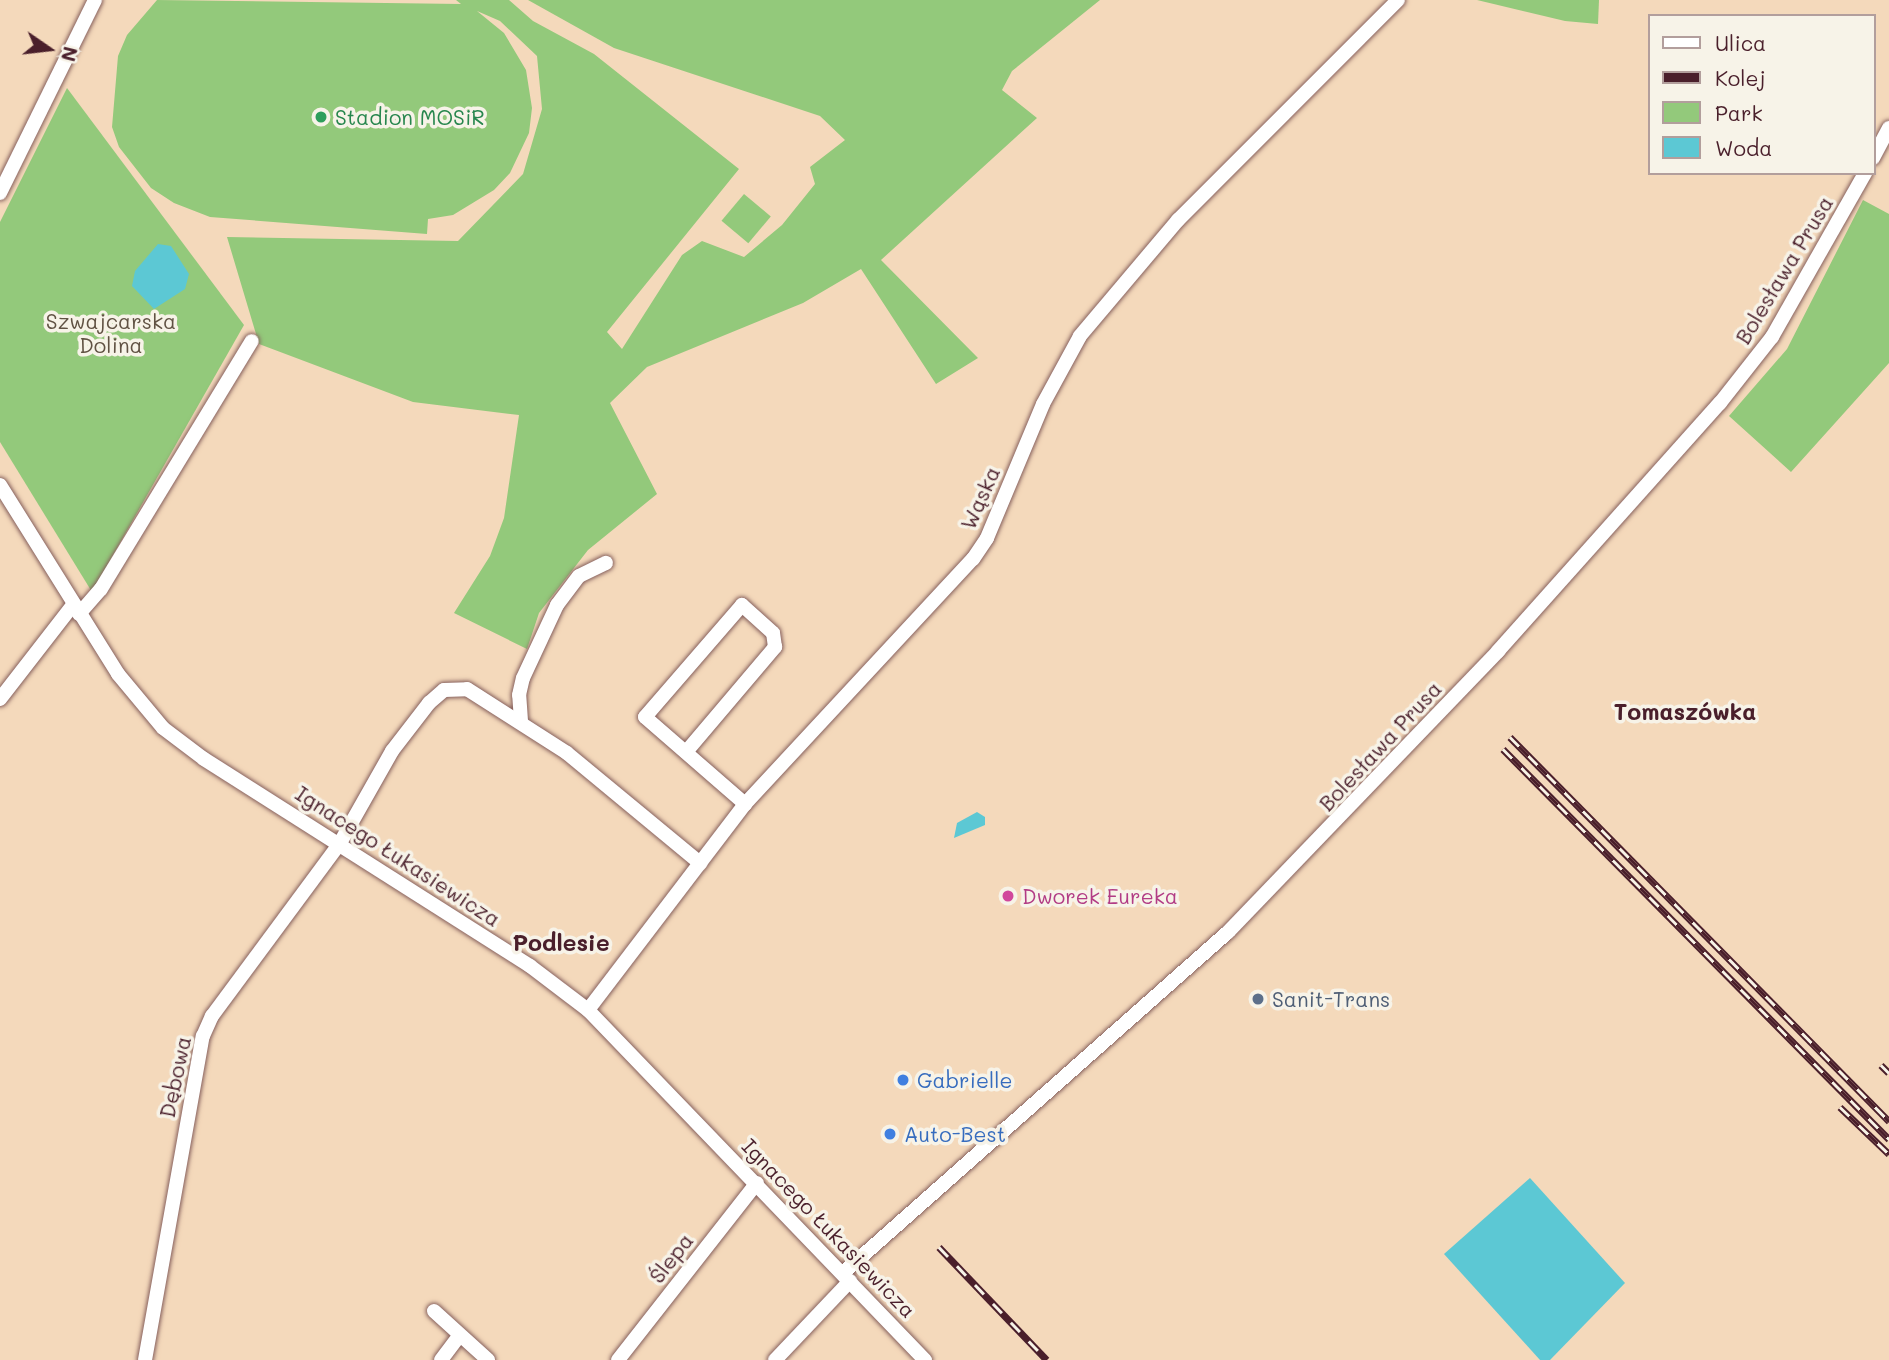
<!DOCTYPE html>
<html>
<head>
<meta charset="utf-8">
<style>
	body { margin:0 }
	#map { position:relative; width:1889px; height:1360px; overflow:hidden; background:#f4d9bb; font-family:Mali,sans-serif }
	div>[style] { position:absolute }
	.green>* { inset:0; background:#93c97b; transform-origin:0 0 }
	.water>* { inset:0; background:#5cc8d4 }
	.roads { filter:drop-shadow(0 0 2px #86605d) drop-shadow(0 0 2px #86605d) }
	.minor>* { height:14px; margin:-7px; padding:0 7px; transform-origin:7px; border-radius:7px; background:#fff }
	.rail>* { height:7px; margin-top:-3.5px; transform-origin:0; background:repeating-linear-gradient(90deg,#f7f3e8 0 13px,#4a1f2b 0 26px); box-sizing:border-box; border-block:2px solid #4a1f2b }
	.dots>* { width:19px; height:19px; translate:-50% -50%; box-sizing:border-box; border:4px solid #f7f3e8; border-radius:50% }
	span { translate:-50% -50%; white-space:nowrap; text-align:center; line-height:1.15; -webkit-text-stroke:7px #f7f3e8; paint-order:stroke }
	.leisure-label { font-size:21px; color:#27864d }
	.left { translate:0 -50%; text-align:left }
	.street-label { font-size:21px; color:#4a1f2b }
	.park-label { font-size:21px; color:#605243 }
	.hotel-label { font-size:21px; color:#b23c85 }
	.service-label { font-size:21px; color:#4e5e75 }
	.shop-label { font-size:21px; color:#366cbe }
	.neighbourhood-label { font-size:23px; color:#4a1f2b; font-weight:700 }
	.legend { position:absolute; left:1648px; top:14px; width:228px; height:161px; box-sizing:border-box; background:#f7f3e8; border:2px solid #b29e9c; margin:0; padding:9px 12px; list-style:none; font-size:21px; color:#4a1f2b }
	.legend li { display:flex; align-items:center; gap:14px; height:35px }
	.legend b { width:35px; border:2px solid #b29e9c }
	.north { position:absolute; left:14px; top:14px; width:70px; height:70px; -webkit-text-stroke:5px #f7f3e8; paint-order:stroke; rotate:104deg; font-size:19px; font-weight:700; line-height:28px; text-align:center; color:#4a1f2b }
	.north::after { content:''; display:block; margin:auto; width:24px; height:32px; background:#4a1f2b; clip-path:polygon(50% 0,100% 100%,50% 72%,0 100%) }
</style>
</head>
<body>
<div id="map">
	<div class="green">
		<div style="clip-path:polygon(157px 0,461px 4px,456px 0,509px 0,533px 21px,594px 54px,739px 169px,607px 332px,622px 349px,682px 255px,702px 241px,744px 257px,782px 225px,815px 184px,810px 167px,845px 140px,820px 116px,614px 48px,528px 0,1100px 0,1012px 71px,1002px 90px,1037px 118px,881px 260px,978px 358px,936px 384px,861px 269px,803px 303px,647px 367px,610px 403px,657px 494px,588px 550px,539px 613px,527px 649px,454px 613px,490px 556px,504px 518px,519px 415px,413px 402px,259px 344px,227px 237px,458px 241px,523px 174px,542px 109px,537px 56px,500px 21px,477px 11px,504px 33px,526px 70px,532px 108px,529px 133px,510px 173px,494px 190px,453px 215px,428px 219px,427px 234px,210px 217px,174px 203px,151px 188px,119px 147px,112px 127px,118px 56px,127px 35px)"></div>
		<div style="clip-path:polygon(1477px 0,1599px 0,1598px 24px,1565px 21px)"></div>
		<div style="clip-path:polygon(67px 88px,244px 325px,92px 592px,0 442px,0 222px)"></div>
		<div style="left:744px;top:194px;width:35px;height:35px;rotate:40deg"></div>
		<div style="clip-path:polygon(1863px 200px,1889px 214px,1889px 363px,1791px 472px,1729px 416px,1787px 349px)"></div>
	</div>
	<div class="water">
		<div style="clip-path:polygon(158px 244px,171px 246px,189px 274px,185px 289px,154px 309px,132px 286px,135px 271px)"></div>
		<div style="clip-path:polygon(977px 812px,985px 817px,985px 825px,954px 838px,957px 823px)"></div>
		<div style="clip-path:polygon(1530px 1178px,1625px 1283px,1550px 1360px,1540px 1360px,1444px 1254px)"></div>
	</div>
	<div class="roads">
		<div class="minor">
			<div style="left:1873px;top:158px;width:34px;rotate:-62deg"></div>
			<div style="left:0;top:193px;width:215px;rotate:-63.8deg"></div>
			<div style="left:0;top:485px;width:223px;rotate:58deg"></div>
			<div style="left:118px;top:674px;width:70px;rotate:50.2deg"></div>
			<div style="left:163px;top:728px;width:51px;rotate:37.1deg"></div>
			<div style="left:204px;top:759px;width:386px;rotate:32.4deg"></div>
			<div style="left:530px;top:966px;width:73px;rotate:37.2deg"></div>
			<div style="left:588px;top:1010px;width:486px;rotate:46.1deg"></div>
			<div style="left:79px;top:614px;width:33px;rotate:-49deg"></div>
			<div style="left:101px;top:589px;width:290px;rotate:-58.7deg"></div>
			<div style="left:0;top:699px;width:119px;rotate:-52.2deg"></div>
			<div style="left:521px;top:721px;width:26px;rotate:-94deg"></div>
			<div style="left:519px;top:695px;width:17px;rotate:-77deg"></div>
			<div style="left:523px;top:678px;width:81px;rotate:-65deg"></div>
			<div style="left:557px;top:605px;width:36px;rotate:-53deg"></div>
			<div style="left:579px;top:576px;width:30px;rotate:-26deg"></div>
			<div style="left:686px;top:752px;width:138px;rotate:-49.7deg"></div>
			<div style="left:775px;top:647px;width:14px;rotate:-98deg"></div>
			<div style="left:773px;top:633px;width:42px;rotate:-137.9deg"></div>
			<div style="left:742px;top:605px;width:148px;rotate:130.9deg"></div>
			<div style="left:645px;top:717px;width:133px;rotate:41deg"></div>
			<div style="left:588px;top:1010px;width:259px;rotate:-52.7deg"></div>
			<div style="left:745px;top:804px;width:335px;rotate:-47.1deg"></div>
			<div style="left:973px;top:559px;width:25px;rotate:-56deg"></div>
			<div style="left:987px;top:538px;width:145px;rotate:-67.3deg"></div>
			<div style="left:1043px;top:404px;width:77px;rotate:-61.4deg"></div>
			<div style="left:1080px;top:336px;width:152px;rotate:-49.8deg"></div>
			<div style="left:1178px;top:220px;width:311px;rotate:-45deg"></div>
			<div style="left:843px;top:1273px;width:514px;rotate:-41.53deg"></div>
			<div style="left:1228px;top:932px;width:390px;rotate:-46.1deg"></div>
			<div style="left:1498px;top:651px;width:333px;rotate:-48.2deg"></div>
			<div style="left:1720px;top:403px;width:84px;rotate:-51.8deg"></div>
			<div style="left:1772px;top:337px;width:189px;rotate:-60.4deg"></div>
			<div style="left:434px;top:1311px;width:73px;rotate:42.2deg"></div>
			<div style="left:145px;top:1360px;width:329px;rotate:-79.9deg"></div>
			<div style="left:203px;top:1036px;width:22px;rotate:-66deg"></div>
			<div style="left:212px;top:1016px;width:215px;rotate:-53.5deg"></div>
			<div style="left:340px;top:843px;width:106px;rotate:-60.5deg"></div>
			<div style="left:392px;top:751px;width:61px;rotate:-52.4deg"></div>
			<div style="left:429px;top:703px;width:20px;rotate:-41deg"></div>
			<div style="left:444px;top:690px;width:23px;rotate:-2deg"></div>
			<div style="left:467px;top:689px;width:119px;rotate:32.6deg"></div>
			<div style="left:567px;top:753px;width:173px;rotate:39.6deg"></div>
			<div style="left:441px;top:1360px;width:31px;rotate:-53deg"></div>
			<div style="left:618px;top:1360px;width:225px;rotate:-51.9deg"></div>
			<div style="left:775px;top:1360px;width:109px;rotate:-46.5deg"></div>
		</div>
	</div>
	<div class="rail">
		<div style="left:1510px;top:737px;width:540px;rotate:45.38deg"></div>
		<div style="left:1503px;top:749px;width:549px;rotate:45.3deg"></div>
		<div style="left:1881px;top:1065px;width:11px;rotate:45deg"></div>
		<div style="left:1840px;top:1107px;width:68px;rotate:43.8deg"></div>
		<div style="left:939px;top:1247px;width:156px;rotate:46.3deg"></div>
	</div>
	<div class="dots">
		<div style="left:321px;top:117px;background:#2e9e5b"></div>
		<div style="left:1008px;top:896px;background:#d1479c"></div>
		<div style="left:1258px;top:999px;background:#5c6f8a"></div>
		<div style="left:903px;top:1080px;background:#3f7fe0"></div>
		<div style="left:890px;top:1134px;background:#3f7fe0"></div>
	</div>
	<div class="leisure-label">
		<span class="left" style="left:335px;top:117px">Stadion MOSiR</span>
	</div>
	<div class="street-label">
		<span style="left:1784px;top:270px;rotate:-59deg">Bolesława Prusa</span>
		<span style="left:980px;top:498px;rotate:-66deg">Wąska</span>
		<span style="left:1380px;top:746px;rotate:-47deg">Bolesława Prusa</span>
		<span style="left:398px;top:856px;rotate:33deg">Ignacego Łukasiewicza</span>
		<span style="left:175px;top:1077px;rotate:-78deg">Dębowa</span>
		<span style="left:829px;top:1228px;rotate:46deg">Ignacego Łukasiewicza</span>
		<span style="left:671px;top:1258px;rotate:-52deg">Ślepa</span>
	</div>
	<div class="park-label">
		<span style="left:111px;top:333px">Szwajcarska<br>Dolina</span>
	</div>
	<div class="hotel-label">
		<span class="left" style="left:1022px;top:896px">Dworek Eureka</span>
	</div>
	<div class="service-label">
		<span class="left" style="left:1272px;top:999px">Sanit-Trans</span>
	</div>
	<div class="shop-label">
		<span class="left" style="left:917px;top:1080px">Gabrielle</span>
		<span class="left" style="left:904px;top:1134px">Auto-Best</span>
	</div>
	<div class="neighbourhood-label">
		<span style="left:1685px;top:711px">Tomaszówka</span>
		<span style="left:561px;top:942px">Podlesie</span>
	</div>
	<ul class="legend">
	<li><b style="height:9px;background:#fff"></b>Ulica</li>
	<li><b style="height:9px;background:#4a1f2b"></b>Kolej</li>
	<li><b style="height:19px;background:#93c97b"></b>Park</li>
	<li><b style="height:19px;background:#5cc8d4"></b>Woda</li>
	</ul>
	<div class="north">N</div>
</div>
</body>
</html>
